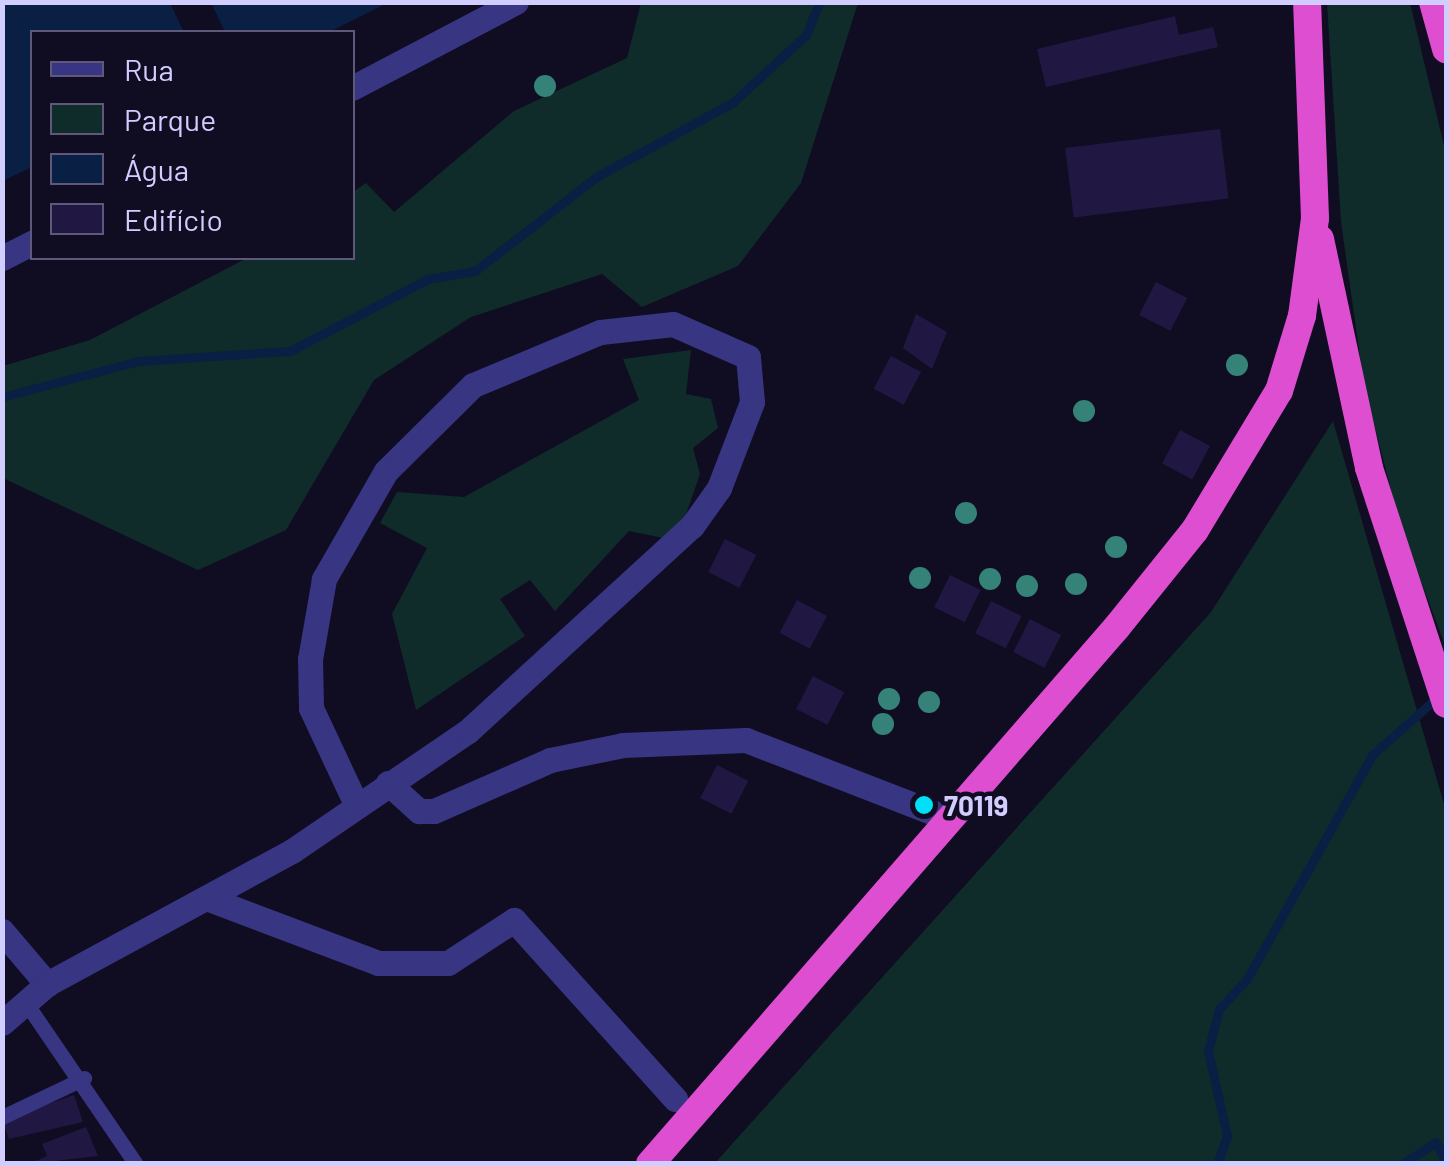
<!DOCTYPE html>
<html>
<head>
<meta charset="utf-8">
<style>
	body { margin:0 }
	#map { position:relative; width:1449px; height:1166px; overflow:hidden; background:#100c22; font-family:Barlow,sans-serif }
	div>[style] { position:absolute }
	.green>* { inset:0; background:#0f2c2b }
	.water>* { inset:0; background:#091f44 }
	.stream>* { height:9px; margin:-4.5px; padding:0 4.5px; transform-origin:4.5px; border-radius:4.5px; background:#091f44 }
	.building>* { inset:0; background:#201843; transform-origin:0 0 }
	.service>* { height:15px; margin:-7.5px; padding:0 7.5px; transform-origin:7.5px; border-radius:7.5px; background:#383583 }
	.minor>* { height:25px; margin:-12.5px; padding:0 12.5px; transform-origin:12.5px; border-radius:12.5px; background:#383583 }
	.trunk>* { height:28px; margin:-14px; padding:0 14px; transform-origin:14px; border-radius:14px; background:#de4ed0 }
	.trees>* { width:22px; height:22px; margin:-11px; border-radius:50%; background:#358378 }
	.dots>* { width:28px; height:28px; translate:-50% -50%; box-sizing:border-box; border:5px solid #100c22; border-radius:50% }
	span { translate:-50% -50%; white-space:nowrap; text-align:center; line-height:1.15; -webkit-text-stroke:9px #100c22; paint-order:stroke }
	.poi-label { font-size:28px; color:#d2cdff; font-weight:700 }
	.left { translate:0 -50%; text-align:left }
	.frame { position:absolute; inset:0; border:5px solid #d2cdff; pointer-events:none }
	.legend { position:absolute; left:30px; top:30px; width:325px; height:230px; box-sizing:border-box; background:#100c22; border:2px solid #5e597a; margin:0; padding:12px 18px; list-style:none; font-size:30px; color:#d2cdff }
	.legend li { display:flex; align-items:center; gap:20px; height:50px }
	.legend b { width:50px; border:2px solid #5e597a }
</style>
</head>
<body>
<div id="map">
	<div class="green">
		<div style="clip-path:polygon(641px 3px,858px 3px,801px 183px,738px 266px,642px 307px,602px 274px,471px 317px,374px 380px,286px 530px,198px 570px,3px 478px,3px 366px,90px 340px,247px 258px,352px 258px,353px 192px,366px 183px,394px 212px,514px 111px,627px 58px)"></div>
		<div style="clip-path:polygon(1327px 3px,1410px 3px,1446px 154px,1446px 648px,1401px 528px,1364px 385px,1341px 222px)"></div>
		<div style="clip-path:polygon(691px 350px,686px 394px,711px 399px,718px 428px,693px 448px,700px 474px,682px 526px,668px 539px,629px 531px,555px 611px,530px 580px,500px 599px,525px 636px,416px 710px,392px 614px,427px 548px,380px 523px,397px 492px,464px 497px,639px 400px,623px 359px)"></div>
		<div style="clip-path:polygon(1333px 421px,1446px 811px,1446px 1163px,715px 1163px,1211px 612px)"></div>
	</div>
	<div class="water">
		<div style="clip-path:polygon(2px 3px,170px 3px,184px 32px,32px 32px,32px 167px,3px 181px)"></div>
		<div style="clip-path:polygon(211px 3px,388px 3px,329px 32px,225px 32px)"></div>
	</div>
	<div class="stream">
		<div style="left:2px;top:397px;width:141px;rotate:-14.8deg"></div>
		<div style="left:138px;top:361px;width:152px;rotate:-3.8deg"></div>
		<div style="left:290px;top:351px;width:156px;rotate:-27.6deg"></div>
		<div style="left:428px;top:279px;width:48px;rotate:-9.7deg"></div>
		<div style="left:475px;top:271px;width:153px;rotate:-37.8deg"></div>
		<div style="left:596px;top:177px;width:155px;rotate:-28.6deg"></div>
		<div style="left:732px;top:103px;width:100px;rotate:-42.6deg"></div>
		<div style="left:806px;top:35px;width:35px;rotate:-68deg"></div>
		<div style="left:1217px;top:1164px;width:30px;rotate:-70deg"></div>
		<div style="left:1227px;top:1136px;width:87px;rotate:-102.6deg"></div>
		<div style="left:1208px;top:1051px;width:43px;rotate:-75.3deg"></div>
		<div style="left:1219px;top:1009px;width:41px;rotate:-47deg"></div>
		<div style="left:1247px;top:979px;width:257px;rotate:-60.8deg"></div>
		<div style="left:1372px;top:755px;width:81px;rotate:-41.5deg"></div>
		<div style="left:1402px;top:1164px;width:40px;rotate:-32.9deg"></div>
		<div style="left:1436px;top:1142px;width:23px;rotate:65deg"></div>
	</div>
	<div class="building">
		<div style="clip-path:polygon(1175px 16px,1179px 35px,1213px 27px,1218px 47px,1046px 87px,1037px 49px)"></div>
		<div style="left:1220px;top:129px;width:70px;height:156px;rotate:83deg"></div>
		<div style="left:1156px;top:282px;width:35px;height:37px;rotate:27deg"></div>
		<div style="clip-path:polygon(916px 314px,947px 332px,932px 369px,903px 348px)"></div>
		<div style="left:891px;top:356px;width:34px;height:37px;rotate:28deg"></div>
		<div style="left:1180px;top:430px;width:34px;height:38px;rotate:28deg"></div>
		<div style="left:725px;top:539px;width:35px;height:37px;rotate:27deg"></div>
		<div style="left:950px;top:575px;width:34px;height:36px;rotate:26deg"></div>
		<div style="left:797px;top:600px;width:34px;height:37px;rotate:28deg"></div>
		<div style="left:991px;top:601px;width:34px;height:36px;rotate:26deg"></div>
		<div style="left:1030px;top:619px;width:35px;height:37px;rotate:27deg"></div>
		<div style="left:813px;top:676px;width:35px;height:37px;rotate:27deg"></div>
		<div style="left:717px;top:765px;width:35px;height:37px;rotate:27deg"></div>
		<div style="clip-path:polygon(74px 1095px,83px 1122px,9px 1139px,2px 1120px)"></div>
		<div style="clip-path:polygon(86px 1127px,98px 1156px,29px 1164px,47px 1156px,42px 1144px)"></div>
	</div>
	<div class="service">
		<div style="left:26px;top:1003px;width:195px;rotate:55.7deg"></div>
		<div style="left:2px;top:1117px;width:91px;rotate:-25.4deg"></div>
	</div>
	<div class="minor">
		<div style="left:352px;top:88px;width:185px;rotate:-27.7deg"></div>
		<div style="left:2px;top:258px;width:34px;rotate:-27deg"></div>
		<div style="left:388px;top:783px;width:42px;rotate:42.1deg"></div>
		<div style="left:419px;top:811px;width:15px"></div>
		<div style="left:434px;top:811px;width:127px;rotate:-23.7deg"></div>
		<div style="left:550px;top:760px;width:75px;rotate:-11.6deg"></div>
		<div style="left:623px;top:745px;width:123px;rotate:-2.3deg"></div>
		<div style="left:746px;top:740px;width:213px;rotate:21.2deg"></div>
		<div style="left:209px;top:899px;width:181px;rotate:20.7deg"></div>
		<div style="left:378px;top:963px;width:70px"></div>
		<div style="left:448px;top:963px;width:79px;rotate:-33.1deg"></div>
		<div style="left:514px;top:920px;width:241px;rotate:48deg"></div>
		<div style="left:2px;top:931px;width:70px;rotate:49.7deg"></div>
		<div style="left:2px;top:1023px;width:60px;rotate:-40.9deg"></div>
		<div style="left:47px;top:984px;width:279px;rotate:-28.5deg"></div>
		<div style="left:292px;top:851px;width:213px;rotate:-34.3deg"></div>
		<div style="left:468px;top:731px;width:304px;rotate:-42.5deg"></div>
		<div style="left:692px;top:526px;width:47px;rotate:-54.6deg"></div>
		<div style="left:719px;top:488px;width:92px;rotate:-69deg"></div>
		<div style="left:752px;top:402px;width:45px;rotate:-95.1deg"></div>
		<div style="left:748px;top:357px;width:82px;rotate:-156.3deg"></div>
		<div style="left:673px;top:324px;width:73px;rotate:173.7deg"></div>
		<div style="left:600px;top:332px;width:138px;rotate:157.3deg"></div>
		<div style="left:473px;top:385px;width:122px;rotate:135.3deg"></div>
		<div style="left:386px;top:471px;width:125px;rotate:119.9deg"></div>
		<div style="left:324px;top:579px;width:81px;rotate:99.9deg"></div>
		<div style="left:310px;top:659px;width:49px;rotate:88.8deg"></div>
		<div style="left:311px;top:708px;width:108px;rotate:64.9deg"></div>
	</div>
	<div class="trunk">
		<div style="left:1433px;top:2px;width:49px;rotate:74.5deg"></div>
		<div style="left:1320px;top:239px;width:234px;rotate:77.9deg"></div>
		<div style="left:1369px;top:468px;width:248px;rotate:71.9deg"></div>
		<div style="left:650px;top:1164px;width:712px;rotate:-48.99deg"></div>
		<div style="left:1117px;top:627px;width:124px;rotate:-51.2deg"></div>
		<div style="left:1195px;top:530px;width:162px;rotate:-58.9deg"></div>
		<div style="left:1279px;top:391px;width:78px;rotate:-73deg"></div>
		<div style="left:1302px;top:316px;width:99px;rotate:-82.4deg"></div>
		<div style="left:1315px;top:218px;width:216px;rotate:-92.1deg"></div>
	</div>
	<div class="trees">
		<div style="left:545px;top:86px"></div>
		<div style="left:1237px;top:365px"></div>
		<div style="left:1084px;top:411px"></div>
		<div style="left:966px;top:513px"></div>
		<div style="left:1116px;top:547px"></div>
		<div style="left:920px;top:578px"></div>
		<div style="left:990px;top:579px"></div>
		<div style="left:1076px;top:584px"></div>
		<div style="left:1027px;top:586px"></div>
		<div style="left:889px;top:699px"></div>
		<div style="left:929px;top:702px"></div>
		<div style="left:883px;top:724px"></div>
	</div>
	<div class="dots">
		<div style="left:924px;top:805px;background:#00e1f8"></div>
	</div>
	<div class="poi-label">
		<span class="left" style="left:944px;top:805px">70119</span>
	</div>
	<div class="frame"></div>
	<ul class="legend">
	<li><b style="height:12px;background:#383583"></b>Rua</li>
	<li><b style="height:28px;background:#0f2c2b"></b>Parque</li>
	<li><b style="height:28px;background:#091f44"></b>Água</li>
	<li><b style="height:28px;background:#201843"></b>Edifício</li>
	</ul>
</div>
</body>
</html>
